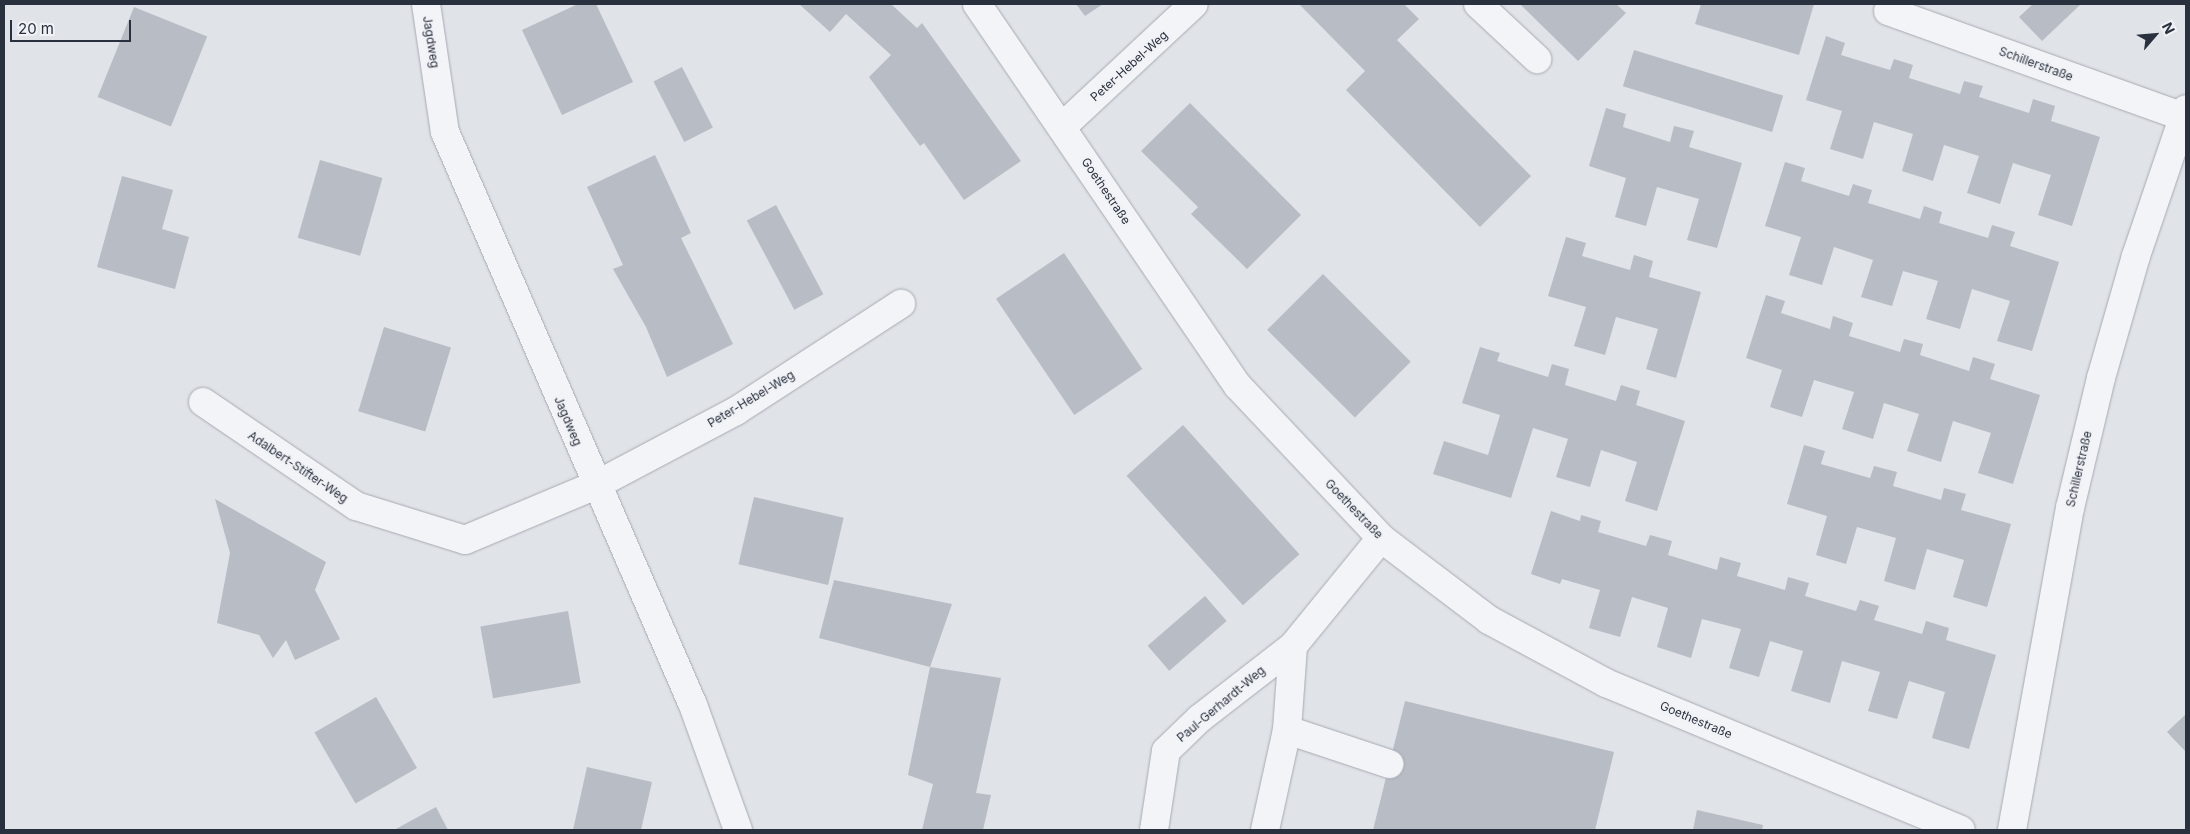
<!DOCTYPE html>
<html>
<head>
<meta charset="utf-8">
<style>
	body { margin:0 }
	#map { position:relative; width:2190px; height:834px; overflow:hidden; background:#e0e3e8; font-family:Inter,sans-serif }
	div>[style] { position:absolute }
	.building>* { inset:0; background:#b8bcc4; transform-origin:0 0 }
	.roads { filter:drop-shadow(0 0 1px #a6aab2) drop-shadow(0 0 1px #a6aab2) }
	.minor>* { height:28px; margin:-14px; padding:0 14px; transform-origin:14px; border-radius:14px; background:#f3f4f7 }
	span { translate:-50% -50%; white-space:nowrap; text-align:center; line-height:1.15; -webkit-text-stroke:4.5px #f0f2f6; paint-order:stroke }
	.street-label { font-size:12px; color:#2a313e }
	.frame { position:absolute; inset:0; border:5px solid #2a313e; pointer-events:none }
	.north { position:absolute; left:2130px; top:10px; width:50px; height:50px; -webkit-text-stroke:4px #f0f2f6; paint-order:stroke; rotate:63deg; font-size:14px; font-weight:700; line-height:20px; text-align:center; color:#2a313e }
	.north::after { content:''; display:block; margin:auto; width:18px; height:22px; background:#2a313e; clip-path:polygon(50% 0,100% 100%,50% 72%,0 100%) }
	.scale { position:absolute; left:10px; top:20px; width:121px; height:22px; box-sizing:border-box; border:2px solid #2a313e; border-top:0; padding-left:6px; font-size:15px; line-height:18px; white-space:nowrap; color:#2a313e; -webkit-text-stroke:4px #f0f2f6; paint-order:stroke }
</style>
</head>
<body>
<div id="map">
	<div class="building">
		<div style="clip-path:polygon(578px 4px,596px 4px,633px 82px,562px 115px,522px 30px)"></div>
		<div style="clip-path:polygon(799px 4px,891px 4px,917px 28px,922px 23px,1021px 161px,964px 200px,924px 143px,920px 146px,869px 77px,891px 55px,846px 14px,830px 32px)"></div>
		<div style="clip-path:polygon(1076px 4px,1103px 4px,1085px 16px)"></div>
		<div style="clip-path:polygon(1299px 4px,1404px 4px,1419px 19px,1397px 40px,1531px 176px,1480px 227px,1346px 90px,1365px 71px)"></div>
		<div style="clip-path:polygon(1520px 4px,1616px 4px,1626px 13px,1578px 61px)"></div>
		<div style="clip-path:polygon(1701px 4px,1814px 4px,1799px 55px,1695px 24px)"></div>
		<div style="clip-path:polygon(2033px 4px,2081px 4px,2042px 41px,2019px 17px)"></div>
		<div style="left:134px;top:7px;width:79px;height:97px;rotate:22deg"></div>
		<div style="clip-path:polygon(1826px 36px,1845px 43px,1841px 55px,1890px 70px,1894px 59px,1913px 65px,1909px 78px,1960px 94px,1964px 81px,1983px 86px,1979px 97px,2029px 113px,2033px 99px,2055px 106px,2051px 121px,2100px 137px,2072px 226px,2038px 215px,2051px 175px,2013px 163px,2000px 204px,1967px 193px,1979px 156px,1944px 145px,1933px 181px,1902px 171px,1913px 134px,1874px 122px,1863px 159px,1830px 149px,1842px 111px,1806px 100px)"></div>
		<div style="left:1634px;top:50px;width:156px;height:38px;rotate:17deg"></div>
		<div style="left:682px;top:67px;width:68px;height:32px;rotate:63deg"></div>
		<div style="clip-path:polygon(1190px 103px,1301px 215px,1247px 269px,1191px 214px,1198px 207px,1141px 151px)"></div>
		<div style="clip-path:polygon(1606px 108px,1626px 114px,1623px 127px,1670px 142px,1674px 126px,1694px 131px,1689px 147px,1742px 163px,1717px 248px,1687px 240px,1699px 199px,1657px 187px,1646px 226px,1615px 217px,1626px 178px,1589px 166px)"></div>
		<div style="clip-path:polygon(655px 155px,691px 233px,681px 238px,733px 344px,667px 377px,646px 327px,613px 269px,623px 265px,587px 187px)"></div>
		<div style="left:320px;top:160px;width:65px;height:81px;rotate:16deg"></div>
		<div style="clip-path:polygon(1785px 162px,1805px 168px,1801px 181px,1849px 196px,1853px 184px,1872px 190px,1868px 203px,1920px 219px,1924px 206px,1942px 212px,1939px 223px,1988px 238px,1992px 225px,2015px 232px,2010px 246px,2059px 262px,2032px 351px,1997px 341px,2010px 301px,1972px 289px,1960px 329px,1926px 319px,1938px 281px,1903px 271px,1892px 306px,1861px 297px,1873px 260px,1834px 247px,1822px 285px,1789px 275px,1801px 237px,1765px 226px)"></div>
		<div style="clip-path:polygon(122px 176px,173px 190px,162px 229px,189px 237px,175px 289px,97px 267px)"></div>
		<div style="left:776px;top:205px;width:101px;height:33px;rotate:62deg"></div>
		<div style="clip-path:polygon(1566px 237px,1586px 243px,1582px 256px,1630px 270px,1634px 255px,1653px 261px,1649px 277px,1701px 292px,1676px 378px,1646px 369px,1658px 329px,1616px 317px,1605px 355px,1574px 346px,1586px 307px,1548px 296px)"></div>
		<div style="left:1064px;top:253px;width:140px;height:82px;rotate:56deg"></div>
		<div style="left:1323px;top:274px;width:124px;height:79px;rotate:45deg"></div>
		<div style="clip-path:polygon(1766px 295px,1785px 301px,1781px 313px,1830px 329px,1833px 316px,1853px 323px,1849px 336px,1900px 352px,1904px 339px,1923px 344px,1920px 355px,1969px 371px,1973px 357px,1995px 364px,1990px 379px,2040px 395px,2013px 484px,1978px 473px,1991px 433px,1953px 421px,1941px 462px,1907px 451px,1919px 414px,1884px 403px,1873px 439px,1842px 429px,1854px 392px,1814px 380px,1802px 417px,1770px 407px,1782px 370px,1746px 358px)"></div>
		<div style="left:384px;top:327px;width:70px;height:88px;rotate:17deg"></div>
		<div style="clip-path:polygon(1480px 347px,1500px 353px,1497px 361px,1548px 377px,1552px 364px,1569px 369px,1565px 385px,1616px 401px,1621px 385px,1640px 391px,1636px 405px,1685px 421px,1657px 511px,1625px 501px,1637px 462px,1601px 450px,1590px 487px,1556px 477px,1568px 439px,1533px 428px,1511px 498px,1433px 474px,1444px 441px,1488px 455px,1500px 415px,1462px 403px)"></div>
		<div style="left:1183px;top:425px;width:174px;height:76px;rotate:48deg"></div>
		<div style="clip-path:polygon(1804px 445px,1825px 451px,1821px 464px,1870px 478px,1874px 466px,1897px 472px,1893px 486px,1941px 500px,1944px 488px,1966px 494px,1961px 510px,2011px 524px,1987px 607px,1953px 597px,1964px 560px,1927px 549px,1915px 590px,1884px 581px,1896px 538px,1857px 527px,1846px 564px,1816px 555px,1827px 516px,1787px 504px)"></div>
		<div style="left:754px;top:497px;width:92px;height:69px;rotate:13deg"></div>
		<div style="clip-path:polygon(215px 499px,326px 562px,315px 590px,340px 639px,295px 660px,286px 640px,273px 658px,259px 635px,217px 623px,230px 553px)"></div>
		<div style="clip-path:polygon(1551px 511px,1580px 521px,1581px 515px,1601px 521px,1598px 532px,1646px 546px,1650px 535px,1672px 541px,1668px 555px,1717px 570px,1720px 557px,1741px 563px,1737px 576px,1785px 590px,1788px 577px,1809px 583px,1805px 596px,1856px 611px,1860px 600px,1879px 606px,1874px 620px,1922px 634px,1926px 621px,1949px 628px,1946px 640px,1996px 655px,1969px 749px,1932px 738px,1945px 692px,1909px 681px,1897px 719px,1868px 711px,1880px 672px,1842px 661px,1830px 703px,1791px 691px,1803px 651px,1770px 641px,1759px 677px,1729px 668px,1741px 629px,1702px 619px,1691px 658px,1657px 647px,1668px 608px,1632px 597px,1620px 637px,1589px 628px,1600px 590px,1562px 579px,1560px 584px,1531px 574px)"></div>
		<div style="clip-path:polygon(834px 580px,952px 604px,930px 667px,1001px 678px,976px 793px,991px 795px,983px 830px,922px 830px,933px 784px,908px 775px,930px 667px,819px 638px)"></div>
		<div style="left:1205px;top:596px;width:33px;height:76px;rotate:49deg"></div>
		<div style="left:568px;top:611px;width:73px;height:89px;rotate:80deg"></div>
		<div style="left:376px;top:697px;width:82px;height:71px;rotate:60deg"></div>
		<div style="clip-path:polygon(1405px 701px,1614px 752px,1595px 830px,1373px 830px)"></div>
		<div style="clip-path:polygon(2186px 714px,2186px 752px,2167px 732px)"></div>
		<div style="clip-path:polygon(587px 767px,652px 782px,641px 830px,573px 830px)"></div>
		<div style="clip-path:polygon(436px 807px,448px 830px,394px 830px)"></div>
		<div style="clip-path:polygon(1697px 810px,1763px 825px,1762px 830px,1693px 830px)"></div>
	</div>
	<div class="roads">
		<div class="minor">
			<div style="left:426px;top:4px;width:129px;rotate:81.6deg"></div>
			<div style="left:445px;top:132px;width:624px;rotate:66.6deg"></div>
			<div style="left:693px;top:705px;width:133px;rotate:70.2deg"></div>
			<div style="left:977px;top:4px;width:463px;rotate:55.7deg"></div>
			<div style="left:1238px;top:386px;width:209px;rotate:46.7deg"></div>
			<div style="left:1381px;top:538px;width:136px;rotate:37.2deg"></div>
			<div style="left:1489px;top:620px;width:133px;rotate:28.3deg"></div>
			<div style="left:1606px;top:683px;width:384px;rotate:22.5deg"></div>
			<div style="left:1478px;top:4px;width:81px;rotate:43deg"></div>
			<div style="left:1888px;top:11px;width:314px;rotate:19.7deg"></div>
			<div style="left:1062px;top:127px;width:180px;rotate:-43deg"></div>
			<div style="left:203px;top:402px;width:185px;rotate:34.2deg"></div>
			<div style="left:356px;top:506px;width:114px;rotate:17.3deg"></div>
			<div style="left:465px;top:540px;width:142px;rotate:-22.8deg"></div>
			<div style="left:596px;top:485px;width:158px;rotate:-27.9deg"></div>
			<div style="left:736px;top:411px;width:197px;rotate:-33deg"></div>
			<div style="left:1287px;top:730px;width:108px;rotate:18.4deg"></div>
			<div style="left:1154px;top:830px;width:80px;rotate:-81.4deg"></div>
			<div style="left:1166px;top:751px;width:46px;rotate:-44.1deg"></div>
			<div style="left:1199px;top:719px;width:119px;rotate:-37.8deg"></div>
			<div style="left:1293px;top:646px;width:139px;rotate:-50.8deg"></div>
			<div style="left:1265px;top:830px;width:102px;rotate:-77.6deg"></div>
			<div style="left:1287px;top:730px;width:84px;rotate:-85.9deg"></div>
			<div style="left:2012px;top:830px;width:327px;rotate:-79.8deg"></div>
			<div style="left:2070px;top:508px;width:134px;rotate:-76.6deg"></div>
			<div style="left:2101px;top:378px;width:127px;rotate:-74deg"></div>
			<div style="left:2136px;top:256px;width:155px;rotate:-71.2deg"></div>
		</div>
	</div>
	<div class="street-label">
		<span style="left:431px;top:42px;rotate:81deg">Jagdweg</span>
		<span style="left:2036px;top:64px;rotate:20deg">Schillerstraße</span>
		<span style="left:1129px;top:66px;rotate:-42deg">Peter-Hebel-Weg</span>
		<span style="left:1106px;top:191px;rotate:56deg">Goethestraße</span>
		<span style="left:751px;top:399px;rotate:-31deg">Peter-Hebel-Weg</span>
		<span style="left:568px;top:421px;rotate:67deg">Jagdweg</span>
		<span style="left:298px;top:467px;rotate:34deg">Adalbert-Stifter-Weg</span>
		<span style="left:2079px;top:469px;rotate:-77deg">Schillerstraße</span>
		<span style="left:1354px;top:509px;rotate:46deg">Goethestraße</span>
		<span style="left:1221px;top:704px;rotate:-40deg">Paul-Gerhardt-Weg</span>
		<span style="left:1696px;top:720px;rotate:23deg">Goethestraße</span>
	</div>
	<div class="frame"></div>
	<div class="north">N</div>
	<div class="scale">20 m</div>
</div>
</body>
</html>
